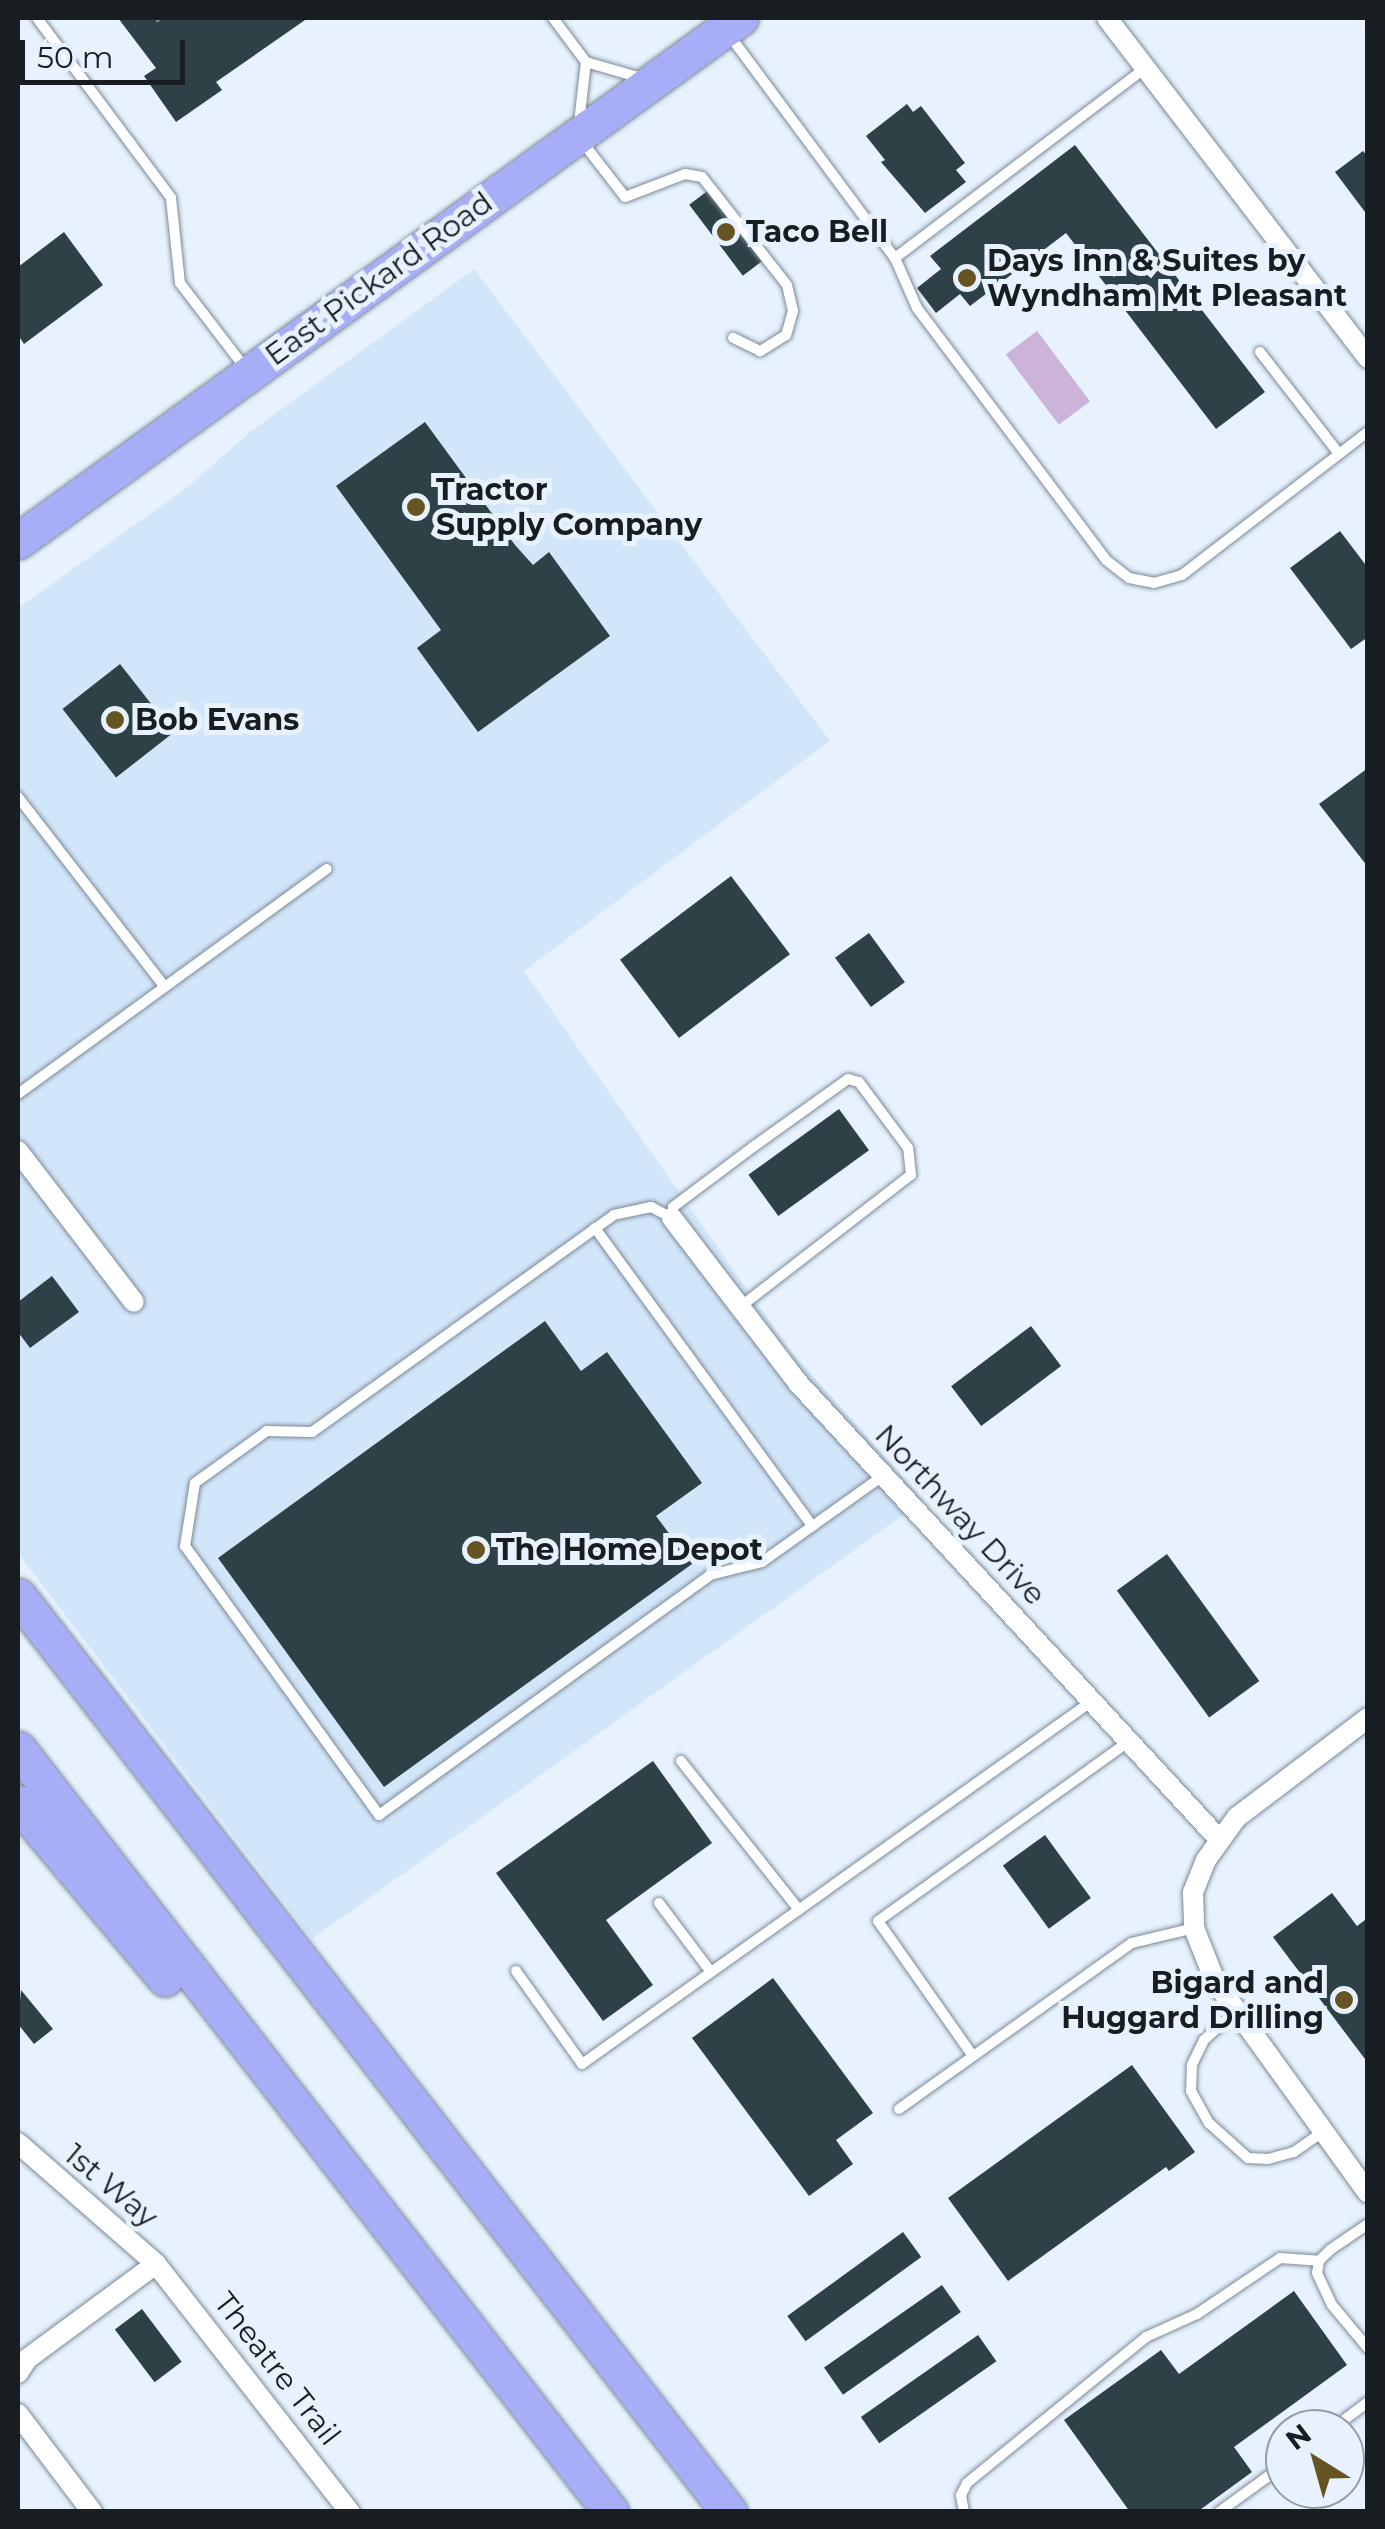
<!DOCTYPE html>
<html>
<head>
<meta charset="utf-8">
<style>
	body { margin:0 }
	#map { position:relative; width:1385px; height:2529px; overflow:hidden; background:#e7f2fe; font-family:Montserrat,sans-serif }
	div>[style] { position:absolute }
	.built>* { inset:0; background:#d2e6fa }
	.green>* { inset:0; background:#cbb3da; transform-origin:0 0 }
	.building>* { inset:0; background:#2e4146; transform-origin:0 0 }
	.path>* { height:4px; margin-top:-2px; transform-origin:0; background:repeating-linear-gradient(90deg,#889099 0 5px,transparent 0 13px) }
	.roads { filter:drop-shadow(0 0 2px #7c8996) drop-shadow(0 0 2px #7c8996) }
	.lane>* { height:10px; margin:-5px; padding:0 5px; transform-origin:5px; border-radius:5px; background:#fff }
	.street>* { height:20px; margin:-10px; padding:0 10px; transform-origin:10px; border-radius:10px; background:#fff }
	.highway>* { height:35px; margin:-17.5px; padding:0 17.5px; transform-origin:17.5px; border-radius:17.5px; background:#a8adf7 }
	.dots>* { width:28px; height:28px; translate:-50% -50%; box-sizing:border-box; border:5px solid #e7f2fe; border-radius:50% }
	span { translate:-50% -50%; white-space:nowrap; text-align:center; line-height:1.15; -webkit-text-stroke:10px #e7f2fe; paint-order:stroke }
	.poi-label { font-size:30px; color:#181d22; font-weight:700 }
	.left { translate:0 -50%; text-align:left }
	.right { translate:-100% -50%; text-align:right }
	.street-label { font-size:30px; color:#181d22 }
	.frame { position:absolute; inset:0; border:20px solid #181d22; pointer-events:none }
	.north { position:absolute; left:1265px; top:2409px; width:100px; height:100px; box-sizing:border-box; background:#e7f2fe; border:2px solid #949da6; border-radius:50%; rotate:323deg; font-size:28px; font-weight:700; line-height:40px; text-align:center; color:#181d22 }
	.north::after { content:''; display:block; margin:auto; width:35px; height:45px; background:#652; clip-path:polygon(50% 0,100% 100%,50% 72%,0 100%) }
	.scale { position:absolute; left:20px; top:40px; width:165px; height:45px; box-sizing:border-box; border:5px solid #181d22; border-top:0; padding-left:12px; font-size:30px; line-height:35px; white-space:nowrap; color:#181d22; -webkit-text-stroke:8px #e7f2fe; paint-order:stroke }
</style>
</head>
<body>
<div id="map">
	<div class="built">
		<div style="clip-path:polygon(474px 269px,830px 741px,524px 971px,792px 1353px,924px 1500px,312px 1939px,18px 1553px,18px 608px,189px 486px,249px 433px)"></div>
	</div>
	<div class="green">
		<div style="left:1037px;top:331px;width:88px;height:39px;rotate:53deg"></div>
	</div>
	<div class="building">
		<div style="clip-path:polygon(118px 18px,308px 18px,216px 82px,222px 90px,176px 122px,144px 76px,156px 68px)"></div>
		<div style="clip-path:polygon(907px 104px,913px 112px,921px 106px,965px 163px,956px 170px,966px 182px,925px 213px,881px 162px,885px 160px,866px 136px)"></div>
		<div style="clip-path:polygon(1075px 145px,1265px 392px,1216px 429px,1066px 233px,970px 306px,960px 294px,936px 313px,917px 288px,941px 269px,930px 256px)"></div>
		<div style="clip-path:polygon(1363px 151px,1368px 157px,1368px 216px,1335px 172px)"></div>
		<div style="left:710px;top:189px;width:89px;height:26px;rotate:53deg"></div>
		<div style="clip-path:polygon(64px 232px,103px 285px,24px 344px,18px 335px,18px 267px)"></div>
		<div style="clip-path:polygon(425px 422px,515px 545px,533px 565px,549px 552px,610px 636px,478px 732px,417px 648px,441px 630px,336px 486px)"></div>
		<div style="clip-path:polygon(1340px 531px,1368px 568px,1368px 637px,1351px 649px,1290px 568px)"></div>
		<div style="left:120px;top:664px;width:87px;height:73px;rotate:52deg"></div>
		<div style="clip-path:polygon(1368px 768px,1368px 867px,1319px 804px)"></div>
		<div style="left:731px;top:876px;width:98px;height:139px;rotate:53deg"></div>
		<div style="left:869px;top:933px;width:61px;height:42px;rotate:54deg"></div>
		<div style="left:839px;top:1109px;width:51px;height:112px;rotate:54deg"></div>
		<div style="clip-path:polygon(52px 1276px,79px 1312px,30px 1348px,18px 1332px,18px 1302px)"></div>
		<div style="clip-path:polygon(545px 1321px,581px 1371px,607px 1352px,702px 1483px,656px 1516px,692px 1564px,384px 1787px,218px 1558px)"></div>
		<div style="left:1031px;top:1326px;width:50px;height:100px;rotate:53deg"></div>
		<div style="left:1167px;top:1554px;width:157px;height:62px;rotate:54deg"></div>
		<div style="clip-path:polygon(653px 1761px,712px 1843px,606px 1920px,653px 1985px,603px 2021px,496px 1873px)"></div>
		<div style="left:1045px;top:1835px;width:78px;height:52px;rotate:54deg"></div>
		<div style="clip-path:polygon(1332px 1893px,1357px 1926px,1365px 1920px,1368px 1923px,1368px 2063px,1273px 1937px)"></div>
		<div style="clip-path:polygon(773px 1978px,873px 2113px,836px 2140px,853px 2164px,809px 2196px,692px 2038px)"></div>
		<div style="clip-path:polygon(21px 1990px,53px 2029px,34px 2044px,18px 2024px)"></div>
		<div style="clip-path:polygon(1132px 2065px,1195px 2152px,1169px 2171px,1166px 2167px,1008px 2281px,948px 2198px)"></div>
		<div style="left:903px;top:2232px;width:31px;height:143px;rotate:54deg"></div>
		<div style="left:942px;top:2285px;width:33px;height:144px;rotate:55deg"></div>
		<div style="clip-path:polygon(1294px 2291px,1347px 2365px,1234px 2447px,1252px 2472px,1197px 2512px,1130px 2512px,1064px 2420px,1161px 2350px,1179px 2374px)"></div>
		<div style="left:142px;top:2309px;width:66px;height:34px;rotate:53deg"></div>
		<div style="left:978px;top:2335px;width:32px;height:143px;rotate:55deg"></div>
	</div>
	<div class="path">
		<div style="left:156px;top:21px;width:5px;rotate:-37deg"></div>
	</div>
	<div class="roads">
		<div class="lane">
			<div style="left:37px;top:18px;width:224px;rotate:53.3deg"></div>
			<div style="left:171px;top:198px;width:85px;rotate:84deg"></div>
			<div style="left:180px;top:283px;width:108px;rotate:52.5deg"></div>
			<div style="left:553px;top:18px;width:55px;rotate:53.1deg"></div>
			<div style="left:727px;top:32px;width:282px;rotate:53.4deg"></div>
			<div style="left:895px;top:258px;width:55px;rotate:66.3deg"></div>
			<div style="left:917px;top:308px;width:315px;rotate:53.1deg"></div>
			<div style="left:1106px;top:560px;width:29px;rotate:38deg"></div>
			<div style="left:1129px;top:578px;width:25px;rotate:11deg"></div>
			<div style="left:1154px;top:583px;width:29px;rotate:-16deg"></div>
			<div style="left:1182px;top:575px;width:235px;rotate:-37.6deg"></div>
			<div style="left:579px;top:123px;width:61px;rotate:-83.5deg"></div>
			<div style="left:586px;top:62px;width:57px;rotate:16.2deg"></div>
			<div style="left:580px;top:139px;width:73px;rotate:52.2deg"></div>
			<div style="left:625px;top:197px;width:64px;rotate:-21deg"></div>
			<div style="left:685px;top:174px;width:17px;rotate:10deg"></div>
			<div style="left:702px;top:177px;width:137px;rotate:51.8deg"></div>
			<div style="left:787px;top:285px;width:27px;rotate:77deg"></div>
			<div style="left:793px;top:311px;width:25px;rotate:106deg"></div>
			<div style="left:786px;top:335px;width:31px;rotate:148deg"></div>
			<div style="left:760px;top:351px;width:30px;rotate:-154deg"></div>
			<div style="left:895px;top:258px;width:314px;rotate:-37.2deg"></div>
			<div style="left:1260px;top:352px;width:129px;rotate:52.2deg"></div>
			<div style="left:18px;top:797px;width:240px;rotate:52.3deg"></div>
			<div style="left:18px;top:1094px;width:382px;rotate:-36.1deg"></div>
			<div style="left:595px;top:1228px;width:369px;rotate:53.9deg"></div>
			<div style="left:740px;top:1307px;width:216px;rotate:-37.7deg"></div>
			<div style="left:911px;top:1175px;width:27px;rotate:-96deg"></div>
			<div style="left:908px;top:1148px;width:82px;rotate:-126.6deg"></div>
			<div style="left:859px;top:1082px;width:11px;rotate:-165deg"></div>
			<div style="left:848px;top:1079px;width:117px;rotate:144.4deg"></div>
			<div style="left:753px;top:1147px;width:100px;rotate:143.1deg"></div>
			<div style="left:673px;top:1207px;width:11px;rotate:95deg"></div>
			<div style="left:672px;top:1218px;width:24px;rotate:-152deg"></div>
			<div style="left:651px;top:1207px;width:38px;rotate:168deg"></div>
			<div style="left:614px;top:1215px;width:372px;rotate:144.3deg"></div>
			<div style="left:312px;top:1432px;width:45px;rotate:-178.7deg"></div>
			<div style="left:267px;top:1431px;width:89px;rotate:144.2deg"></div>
			<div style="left:195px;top:1483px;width:64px;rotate:99deg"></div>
			<div style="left:185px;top:1546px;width:332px;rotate:54.2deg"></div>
			<div style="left:379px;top:1815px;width:409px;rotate:-35.9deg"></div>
			<div style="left:710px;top:1575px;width:54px;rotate:-14deg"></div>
			<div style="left:762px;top:1562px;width:146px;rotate:-35.5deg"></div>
			<div style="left:681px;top:1761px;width:190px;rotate:51.6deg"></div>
			<div style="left:659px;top:1903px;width:86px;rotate:53deg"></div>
			<div style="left:516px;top:1971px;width:114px;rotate:54.6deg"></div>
			<div style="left:582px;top:2064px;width:626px;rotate:-35.44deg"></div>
			<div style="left:1236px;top:2011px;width:43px;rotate:137.8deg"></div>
			<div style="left:1204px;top:2040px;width:28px;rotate:116deg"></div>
			<div style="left:1192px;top:2065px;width:26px;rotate:92deg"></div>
			<div style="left:1191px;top:2091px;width:37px;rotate:61deg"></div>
			<div style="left:1209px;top:2123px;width:52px;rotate:41.9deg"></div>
			<div style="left:1248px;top:2158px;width:20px;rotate:3deg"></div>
			<div style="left:1268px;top:2159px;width:27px;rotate:-15deg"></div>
			<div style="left:1294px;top:2152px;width:35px;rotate:-35deg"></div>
			<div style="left:973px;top:2056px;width:165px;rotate:-125.1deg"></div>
			<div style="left:878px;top:1921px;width:309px;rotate:-35.6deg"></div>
			<div style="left:899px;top:2109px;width:286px;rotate:-35.5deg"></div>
			<div style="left:1132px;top:1943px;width:64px;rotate:-13.6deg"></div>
			<div style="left:1368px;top:2224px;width:46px;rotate:145.6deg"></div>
			<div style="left:1330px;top:2250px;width:16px;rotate:135deg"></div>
			<div style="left:1319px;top:2261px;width:12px;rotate:99deg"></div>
			<div style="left:1317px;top:2273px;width:35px;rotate:65deg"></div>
			<div style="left:1332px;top:2305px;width:56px;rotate:50.1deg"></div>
			<div style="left:1332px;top:2429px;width:45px;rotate:-36.9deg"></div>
			<div style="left:964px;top:2512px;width:17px;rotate:-100deg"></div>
			<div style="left:961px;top:2495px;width:13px;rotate:-63deg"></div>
			<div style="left:967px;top:2483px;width:231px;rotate:-39.2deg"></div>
			<div style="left:1146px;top:2337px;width:56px;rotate:-24.3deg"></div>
			<div style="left:1197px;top:2314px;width:100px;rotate:-34deg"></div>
			<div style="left:1280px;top:2258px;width:39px;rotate:4deg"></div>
			<div style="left:1219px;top:2512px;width:82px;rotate:-36deg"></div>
		</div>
		<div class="street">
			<div style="left:1107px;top:18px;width:429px;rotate:52.5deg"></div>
			<div style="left:18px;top:1151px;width:190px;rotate:52.5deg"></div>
			<div style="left:672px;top:1218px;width:208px;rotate:52.6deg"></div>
			<div style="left:798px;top:1383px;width:621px;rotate:47.29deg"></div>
			<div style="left:1368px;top:1718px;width:164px;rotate:142.9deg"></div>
			<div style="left:1237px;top:1817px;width:53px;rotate:125.8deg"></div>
			<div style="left:1206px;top:1860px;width:35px;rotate:112deg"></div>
			<div style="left:1193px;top:1893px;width:35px;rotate:88deg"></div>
			<div style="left:1194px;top:1928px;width:57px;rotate:68.4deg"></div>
			<div style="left:1215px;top:1981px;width:261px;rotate:54.2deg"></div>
			<div style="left:18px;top:2143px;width:184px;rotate:41.2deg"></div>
			<div style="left:156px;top:2264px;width:315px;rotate:52deg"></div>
			<div style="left:18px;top:2373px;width:17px;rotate:-57deg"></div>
			<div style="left:27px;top:2359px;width:160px;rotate:-36.4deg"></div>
			<div style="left:18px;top:2414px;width:123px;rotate:52.9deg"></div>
		</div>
		<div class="highway">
			<div style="left:18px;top:541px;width:892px;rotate:-35.92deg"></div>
			<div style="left:18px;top:1596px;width:1160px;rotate:52.18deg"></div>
			<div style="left:18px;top:1749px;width:966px;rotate:52.15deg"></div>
			<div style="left:18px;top:1803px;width:229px;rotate:50deg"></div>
		</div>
	</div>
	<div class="dots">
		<div style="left:726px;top:232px;background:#652"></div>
		<div style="left:967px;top:278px;background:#652"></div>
		<div style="left:416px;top:507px;background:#652"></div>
		<div style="left:115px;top:720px;background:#652"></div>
		<div style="left:476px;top:1550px;background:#652"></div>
		<div style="left:1344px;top:2000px;background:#652"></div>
	</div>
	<div class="poi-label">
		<span class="left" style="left:746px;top:232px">Taco Bell</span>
		<span class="left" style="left:987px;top:278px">Days Inn &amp; Suites by<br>Wyndham Mt Pleasant</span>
		<span class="left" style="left:436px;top:507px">Tractor<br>Supply Company</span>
		<span class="left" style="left:135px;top:720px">Bob Evans</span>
		<span class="left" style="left:496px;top:1550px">The Home Depot</span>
		<span class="right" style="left:1324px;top:2000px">Bigard and<br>Huggard Drilling</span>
	</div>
	<div class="street-label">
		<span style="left:379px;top:279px;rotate:-36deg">East Pickard Road</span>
		<span style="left:960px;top:1515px;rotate:47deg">Northway Drive</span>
		<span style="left:111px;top:2186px;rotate:40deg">1st Way</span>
		<span style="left:277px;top:2369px;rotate:52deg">Theatre Trail</span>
	</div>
	<div class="frame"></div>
	<div class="north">N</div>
	<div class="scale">50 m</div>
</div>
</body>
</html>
